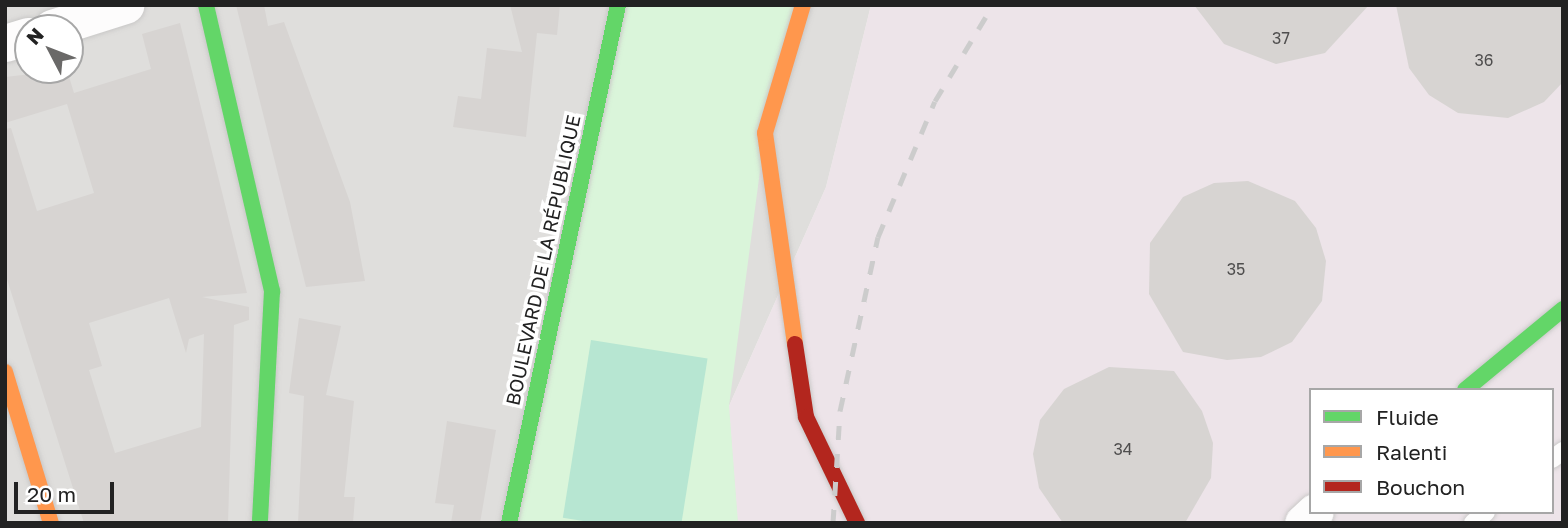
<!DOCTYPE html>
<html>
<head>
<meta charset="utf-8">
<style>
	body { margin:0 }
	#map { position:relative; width:1568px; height:528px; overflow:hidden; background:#f0eeeb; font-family:"Golos Text",sans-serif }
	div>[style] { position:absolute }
	.residential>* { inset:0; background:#dfdedc }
	.industrial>* { inset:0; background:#ede4e9 }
	.park>* { inset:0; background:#daf5da }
	.pitch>* { inset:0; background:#b7e6d2; transform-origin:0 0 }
	.building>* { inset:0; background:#d7d4d2 }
	.roads { filter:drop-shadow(0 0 2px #c9c8c7) drop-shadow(0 0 2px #c9c8c7) }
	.lane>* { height:18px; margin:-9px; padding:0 9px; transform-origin:9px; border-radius:9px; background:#fdfcfc }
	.street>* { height:37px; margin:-18.5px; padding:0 18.5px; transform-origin:18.5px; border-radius:18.5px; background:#fdfcfc }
	.fast>* { height:16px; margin:-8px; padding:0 8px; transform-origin:8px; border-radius:8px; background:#63d668 }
	.slow>* { height:16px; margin:-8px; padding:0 8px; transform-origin:8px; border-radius:8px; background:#ff974d }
	.jam>* { height:16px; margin:-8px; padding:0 8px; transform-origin:8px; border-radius:8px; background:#b3261e }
	.rail>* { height:5px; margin-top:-2.5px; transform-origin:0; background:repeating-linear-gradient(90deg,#ccc 0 14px,transparent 0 28px) }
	span { translate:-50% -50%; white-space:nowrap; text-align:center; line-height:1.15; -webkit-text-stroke:7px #fff; paint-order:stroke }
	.number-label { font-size:16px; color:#4f4e4e }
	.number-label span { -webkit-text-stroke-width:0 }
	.street-label { font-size:19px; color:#222 }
	.frame { position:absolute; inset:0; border:7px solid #222; pointer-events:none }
	.legend { position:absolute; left:1309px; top:388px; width:245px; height:126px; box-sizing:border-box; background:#fff; border:2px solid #a7a7a7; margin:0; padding:9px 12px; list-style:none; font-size:21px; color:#222 }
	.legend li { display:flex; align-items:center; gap:14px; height:35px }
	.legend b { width:35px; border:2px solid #a7a7a7 }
	.north { position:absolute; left:14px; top:14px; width:70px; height:70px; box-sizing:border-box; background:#fff; border:2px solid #a7a7a7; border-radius:50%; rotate:312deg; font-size:19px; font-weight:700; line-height:28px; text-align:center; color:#222 }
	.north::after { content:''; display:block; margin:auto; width:24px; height:32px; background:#6a6968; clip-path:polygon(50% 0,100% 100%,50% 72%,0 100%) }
	.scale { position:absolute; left:14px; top:482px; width:100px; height:32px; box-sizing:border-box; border:4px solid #222; border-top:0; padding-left:9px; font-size:21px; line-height:24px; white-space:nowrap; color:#222; -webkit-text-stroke:5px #fff; paint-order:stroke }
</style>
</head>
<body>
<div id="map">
	<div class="residential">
		<div style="clip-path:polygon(evenodd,5px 5px,871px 5px,826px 187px,729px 406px,738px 523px,5px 523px,5px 5px,28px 28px,70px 28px,70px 70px,28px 70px,28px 28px)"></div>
	</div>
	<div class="industrial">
		<div style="clip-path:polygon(evenodd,871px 5px,1563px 5px,1563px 523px,738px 523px,729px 406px,826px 187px,871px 5px,1311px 390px,1552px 390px,1552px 512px,1311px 512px,1311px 390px)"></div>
	</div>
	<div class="park">
		<div style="clip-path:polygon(618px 5px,803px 5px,765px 133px,729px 406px,738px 523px,509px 523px)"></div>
	</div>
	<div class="pitch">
		<div style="left:591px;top:340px;width:118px;height:180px;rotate:9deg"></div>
	</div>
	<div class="building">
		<div style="clip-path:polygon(236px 5px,264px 5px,268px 26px,284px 22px,350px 202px,365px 281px,306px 287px)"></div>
		<div style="clip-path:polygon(510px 5px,560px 5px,557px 35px,537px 33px,526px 137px,453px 127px,458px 96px,481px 99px,487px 48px,522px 52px)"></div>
		<div style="clip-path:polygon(1194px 5px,1369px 5px,1325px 53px,1276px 64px,1224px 44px)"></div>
		<div style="clip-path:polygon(1396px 5px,1563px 5px,1563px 82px,1544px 102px,1508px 118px,1458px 113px,1429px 95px,1409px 68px)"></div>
		<div style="clip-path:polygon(evenodd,180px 23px,247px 293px,202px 297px,249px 307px,249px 320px,234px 325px,228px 523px,84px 523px,5px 273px,5px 129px,11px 128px,37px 211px,94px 193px,67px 104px,5px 123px,5px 77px,67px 70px,74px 93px,151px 69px,142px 34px,180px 23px,169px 298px,186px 353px,189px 339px,204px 334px,201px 427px,115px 453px,89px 370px,102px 366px,89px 323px,169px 298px)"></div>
		<div style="clip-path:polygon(1248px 181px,1295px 201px,1316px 228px,1326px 261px,1322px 301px,1292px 342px,1261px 357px,1227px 360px,1183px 352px,1149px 294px,1150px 243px,1183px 197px,1214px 183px)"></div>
		<div style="clip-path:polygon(299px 318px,341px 326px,326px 395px,354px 401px,344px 497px,355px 497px,353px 523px,298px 523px,304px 396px,289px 393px)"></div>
		<div style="clip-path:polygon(1109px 367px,1174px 371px,1202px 411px,1213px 443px,1211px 478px,1185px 523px,1063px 523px,1039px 488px,1033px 454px,1040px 420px,1064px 389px)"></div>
		<div style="clip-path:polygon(447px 421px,496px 430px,480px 523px,451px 523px,454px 505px,435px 503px)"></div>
	</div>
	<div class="roads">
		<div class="lane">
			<div style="left:1552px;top:459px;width:14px;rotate:-36deg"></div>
			<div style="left:1473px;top:523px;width:17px;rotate:-40deg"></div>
		</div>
		<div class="street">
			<div style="left:52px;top:28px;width:77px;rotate:-17.5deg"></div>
			<div style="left:5px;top:43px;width:24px;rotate:-17deg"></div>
			<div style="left:1303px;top:523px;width:16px;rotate:-43deg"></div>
		</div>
		<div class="fast">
			<div style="left:206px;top:5px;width:294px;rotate:77deg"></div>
			<div style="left:272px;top:291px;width:232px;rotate:93deg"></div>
			<div style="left:1465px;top:390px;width:127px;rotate:-39.6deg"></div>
			<div style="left:509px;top:523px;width:529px;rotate:-78.12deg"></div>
		</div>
		<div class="slow">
			<div style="left:795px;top:344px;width:213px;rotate:-98.1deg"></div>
			<div style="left:765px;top:133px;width:134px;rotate:-73.5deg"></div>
			<div style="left:5px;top:372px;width:158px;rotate:73.1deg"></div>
		</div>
		<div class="jam">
			<div style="left:795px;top:344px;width:74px;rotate:81.4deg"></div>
			<div style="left:806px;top:417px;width:118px;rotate:64.3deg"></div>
		</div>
	</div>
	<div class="rail">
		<div style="left:833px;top:523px;width:112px;rotate:-86.4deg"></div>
		<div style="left:840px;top:411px;width:178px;rotate:-77.7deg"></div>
		<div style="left:878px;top:237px;width:147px;rotate:-67.3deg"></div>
		<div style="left:935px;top:101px;width:112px;rotate:-58.9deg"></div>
	</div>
	<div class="number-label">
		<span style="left:1281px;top:38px">37</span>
		<span style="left:1484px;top:60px">36</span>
		<span style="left:1236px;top:269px">35</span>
		<span style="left:1123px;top:449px">34</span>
	</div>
	<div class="street-label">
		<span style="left:543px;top:260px;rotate:-78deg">BOULEVARD DE LA RÉPUBLIQUE</span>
	</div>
	<div class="frame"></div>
	<ul class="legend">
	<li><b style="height:9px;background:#63d668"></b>Fluide</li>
	<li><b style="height:9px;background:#ff974d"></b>Ralenti</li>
	<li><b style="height:9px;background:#b3261e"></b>Bouchon</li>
	</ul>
	<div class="north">N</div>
	<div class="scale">20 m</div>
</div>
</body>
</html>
